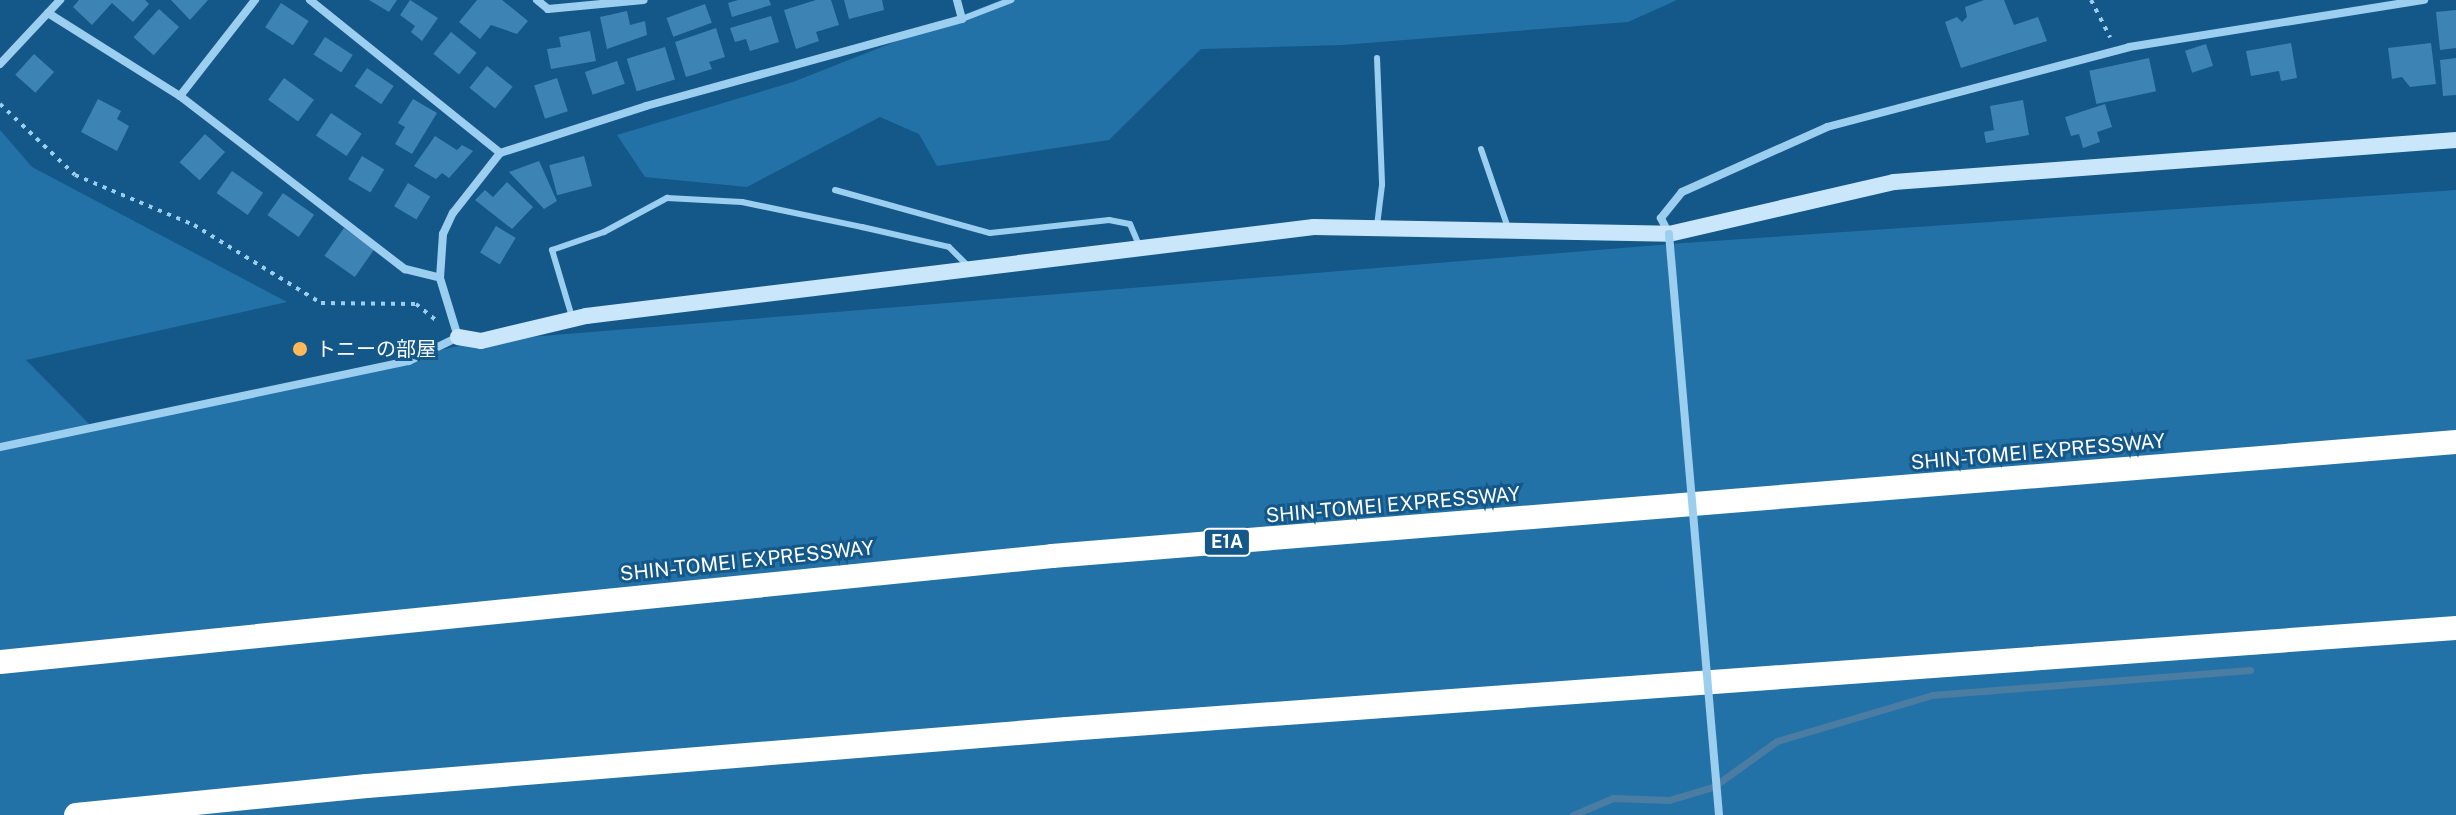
<!DOCTYPE html>
<html>
<head>
<meta charset="utf-8">
<style>
	body { margin:0 }
	#map { position:relative; width:2456px; height:815px; overflow:hidden; background:#14588a; font-family:"Public Sans","Noto Sans JP",sans-serif }
	div>[style] { position:absolute }
	.green>* { inset:0; background:#2372a7 }
	.stream>* { height:7px; margin:-3.5px; padding:0 3.5px; transform-origin:3.5px; border-radius:3.5px; background:#4b7da2 }
	.building>* { inset:0; background:#3d83b3; transform-origin:0 0 }
	.path>* { height:4px; margin-top:-2px; transform-origin:0; background:repeating-linear-gradient(90deg,#9ccef0 0 4px,transparent 0 10px) }
	.lane>* { height:6px; margin:-3px; padding:0 3px; transform-origin:3px; border-radius:3px; background:#9ccef0 }
	.street>* { height:8px; margin:-4px; padding:0 4px; transform-origin:4px; border-radius:4px; background:#9ccef0 }
	.secondary>* { height:16px; margin:-8px; padding:0 8px; transform-origin:8px; border-radius:8px; background:#cae6fb }
	.highway>* { height:24px; margin:-12px; padding:0 12px; transform-origin:12px; border-radius:12px; background:#fff }
	.street-bridge>* { height:8px; margin:-4px; padding:0 4px; transform-origin:4px; border-radius:4px; background:#9ccef0 }
	.dots>* { width:22px; height:22px; translate:-50% -50%; box-sizing:border-box; border:4px solid #14588a; border-radius:50% }
	span { translate:-50% -50%; white-space:nowrap; text-align:center; line-height:1.15; -webkit-text-stroke:6px #14588a; paint-order:stroke }
	.shield-label span { padding:2px 6px; background:#14588a; border:2px solid; border-radius:6px; -webkit-text-stroke-width:0 }
	.shield-label { font-size:18px; color:#fff; font-weight:700 }
	.poi-label { font-size:20px; color:#fff }
	.left { translate:0 -50%; text-align:left }
	.street-label { font-size:20px; color:#fff }
</style>
</head>
<body>
<div id="map">
	<div class="green">
		<div style="clip-path:polygon(1001px 0,1677px 0,1628px 22px,1342px 45px,1201px 49px,1109px 140px,937px 166px,919px 134px,880px 117px,747px 187px,645px 177px,617px 135px,793px 82px)"></div>
		<div style="clip-path:polygon(0 130px,32px 167px,287px 302px,26px 360px,93px 428px,481px 341px,1684px 243px,2456px 190px,2456px 815px,0 815px)"></div>
	</div>
	<div class="stream">
		<div style="left:1573px;top:815px;width:43px;rotate:-23deg"></div>
		<div style="left:1613px;top:798px;width:56px;rotate:2deg"></div>
		<div style="left:1669px;top:800px;width:46px;rotate:-16.5deg"></div>
		<div style="left:1713px;top:787px;width:79px;rotate:-35.7deg"></div>
		<div style="left:1777px;top:741px;width:162px;rotate:-16.5deg"></div>
		<div style="left:1932px;top:695px;width:319px;rotate:-4.5deg"></div>
	</div>
	<div class="building">
		<div style="clip-path:polygon(79px 0,145px 0,149px 4px,133px 22px,112px 3px,92px 25px,73px 7px)"></div>
		<div style="clip-path:polygon(171px 0,208px 0,190px 20px)"></div>
		<div style="clip-path:polygon(369px 0,397px 0,389px 12px)"></div>
		<div style="clip-path:polygon(410px 0,438px 18px,422px 41px,411px 32px,415px 26px,400px 15px)"></div>
		<div style="clip-path:polygon(477px 0,502px 0,528px 21px,517px 34px,491px 25px,480px 39px,459px 22px)"></div>
		<div style="clip-path:polygon(738px 0,769px 0,771px 5px,732px 17px,728px 3px)"></div>
		<div style="clip-path:polygon(816px 0,831px 0,839px 25px,816px 32px,819px 41px,796px 49px,784px 10px)"></div>
		<div style="clip-path:polygon(844px 0,882px 0,884px 10px,849px 19px)"></div>
		<div style="clip-path:polygon(1984px 0,2004px 0,2014px 25px,2038px 17px,2047px 41px,1961px 68px,1945px 22px,1957px 17px,1962px 22px,1967px 17px,1965px 7px)"></div>
		<div style="left:281px;top:3px;width:33px;height:29px;rotate:33deg"></div>
		<div style="left:705px;top:4px;width:20px;height:41px;rotate:70deg"></div>
		<div style="left:159px;top:9px;width:27px;height:38px;rotate:42deg"></div>
		<div style="clip-path:polygon(2456px 10px,2456px 48px,2440px 50px,2436px 12px)"></div>
		<div style="clip-path:polygon(627px 11px,630px 25px,645px 21px,647px 35px,607px 49px,600px 17px)"></div>
		<div style="clip-path:polygon(771px 16px,779px 42px,750px 51px,746px 39px,735px 42px,730px 28px)"></div>
		<div style="clip-path:polygon(716px 28px,725px 57px,709px 62px,712px 69px,686px 77px,675px 42px)"></div>
		<div style="clip-path:polygon(590px 31px,596px 61px,551px 69px,547px 49px,561px 47px,559px 37px)"></div>
		<div style="left:451px;top:32px;width:33px;height:28px;rotate:39deg"></div>
		<div style="left:325px;top:37px;width:33px;height:21px;rotate:33deg"></div>
		<div style="clip-path:polygon(2291px 43px,2297px 78px,2281px 81px,2279px 71px,2251px 76px,2246px 51px)"></div>
		<div style="clip-path:polygon(2431px 43px,2436px 84px,2410px 87px,2402px 77px,2392px 79px,2388px 48px)"></div>
		<div style="left:2206px;top:44px;width:23px;height:22px;rotate:72deg"></div>
		<div style="left:665px;top:47px;width:34px;height:40px;rotate:73deg"></div>
		<div style="left:34px;top:54px;width:27px;height:28px;rotate:42deg"></div>
		<div style="left:2149px;top:58px;width:34px;height:61px;rotate:78deg"></div>
		<div style="clip-path:polygon(2456px 58px,2456px 95px,2443px 96px,2440px 60px)"></div>
		<div style="left:617px;top:61px;width:24px;height:34px;rotate:71deg"></div>
		<div style="left:487px;top:66px;width:33px;height:28px;rotate:39deg"></div>
		<div style="left:367px;top:68px;width:32px;height:22px;rotate:34deg"></div>
		<div style="left:284px;top:78px;width:37px;height:27px;rotate:36deg"></div>
		<div style="left:557px;top:78px;width:35px;height:24px;rotate:72deg"></div>
		<div style="clip-path:polygon(98px 99px,121px 111px,117px 119px,129px 126px,117px 151px,81px 132px)"></div>
		<div style="clip-path:polygon(413px 99px,437px 113px,412px 154px,395px 144px,405px 127px,398px 123px)"></div>
		<div style="clip-path:polygon(2023px 100px,2029px 135px,1986px 143px,1984px 132px,1994px 130px,1990px 106px)"></div>
		<div style="clip-path:polygon(2105px 104px,2112px 127px,2097px 132px,2100px 142px,2083px 148px,2079px 134px,2071px 136px,2065px 117px)"></div>
		<div style="left:331px;top:113px;width:37px;height:27px;rotate:34deg"></div>
		<div style="left:205px;top:134px;width:27px;height:38px;rotate:42deg"></div>
		<div style="clip-path:polygon(435px 136px,457px 150px,462px 145px,473px 151px,449px 178px,442px 173px,436px 179px,414px 166px)"></div>
		<div style="left:362px;top:156px;width:26px;height:27px;rotate:31deg"></div>
		<div style="left:584px;top:156px;width:31px;height:36px;rotate:75deg"></div>
		<div style="clip-path:polygon(539px 161px,557px 201px,544px 209px,509px 172px)"></div>
		<div style="left:232px;top:171px;width:38px;height:27px;rotate:35deg"></div>
		<div style="clip-path:polygon(507px 182px,533px 207px,512px 229px,475px 200px,485px 190px,493px 197px)"></div>
		<div style="left:408px;top:183px;width:26px;height:27px;rotate:31deg"></div>
		<div style="left:283px;top:193px;width:38px;height:27px;rotate:35deg"></div>
		<div style="left:496px;top:226px;width:23px;height:31px;rotate:31deg"></div>
		<div style="left:344px;top:228px;width:37px;height:34px;rotate:35deg"></div>
	</div>
	<div class="path">
		<div style="left:2091px;top:0;width:42px;rotate:62.8deg"></div>
		<div style="left:0;top:104px;width:103px;rotate:43.4deg"></div>
		<div style="left:75px;top:175px;width:129px;rotate:22.8deg"></div>
		<div style="left:194px;top:225px;width:149px;rotate:31.6deg"></div>
		<div style="left:321px;top:303px;width:95px;rotate:0.6deg"></div>
		<div style="left:416px;top:304px;width:26px;rotate:39deg"></div>
	</div>
	<div class="lane">
		<div style="left:962px;top:19px;width:53px;rotate:-21.2deg"></div>
		<div style="left:1377px;top:58px;width:127px;rotate:87.7deg"></div>
		<div style="left:1382px;top:185px;width:41px;rotate:97deg"></div>
		<div style="left:1481px;top:149px;width:83px;rotate:71.1deg"></div>
		<div style="left:835px;top:190px;width:161px;rotate:15.5deg"></div>
		<div style="left:990px;top:233px;width:120px;rotate:-6.2deg"></div>
		<div style="left:1109px;top:220px;width:21px;rotate:11deg"></div>
		<div style="left:1130px;top:224px;width:23px;rotate:67deg"></div>
		<div style="left:572px;top:317px;width:70px;rotate:-106.6deg"></div>
		<div style="left:552px;top:250px;width:55px;rotate:-19.1deg"></div>
		<div style="left:604px;top:232px;width:72px;rotate:-28.4deg"></div>
		<div style="left:667px;top:198px;width:75px;rotate:3.1deg"></div>
		<div style="left:742px;top:202px;width:123px;rotate:11.8deg"></div>
		<div style="left:862px;top:227px;width:89px;rotate:12.9deg"></div>
		<div style="left:949px;top:247px;width:25px;rotate:45deg"></div>
	</div>
	<div class="street">
		<div style="left:310px;top:0;width:244px;rotate:38.8deg"></div>
		<div style="left:537px;top:0;width:14px;rotate:39deg"></div>
		<div style="left:548px;top:9px;width:96px;rotate:-5.4deg"></div>
		<div style="left:48px;top:13px;width:156px;rotate:32.2deg"></div>
		<div style="left:180px;top:96px;width:284px;rotate:37.6deg"></div>
		<div style="left:405px;top:269px;width:36px;rotate:14deg"></div>
		<div style="left:0;top:64px;width:88px;rotate:-46.8deg"></div>
		<div style="left:180px;top:96px;width:122px;rotate:-52deg"></div>
		<div style="left:1669px;top:234px;width:18px;rotate:-117deg"></div>
		<div style="left:1661px;top:218px;width:33px;rotate:-51deg"></div>
		<div style="left:1682px;top:192px;width:159px;rotate:-24.1deg"></div>
		<div style="left:1827px;top:127px;width:312px;rotate:-14.8deg"></div>
		<div style="left:2129px;top:47px;width:299px;rotate:-9.1deg"></div>
		<div style="left:0;top:447px;width:418px;rotate:-11.9deg"></div>
		<div style="left:409px;top:361px;width:55px;rotate:-26.1deg"></div>
		<div style="left:458px;top:337px;width:62px;rotate:-107deg"></div>
		<div style="left:440px;top:278px;width:44px;rotate:-86.1deg"></div>
		<div style="left:443px;top:234px;width:23px;rotate:-65deg"></div>
		<div style="left:453px;top:213px;width:76px;rotate:-51.9deg"></div>
		<div style="left:500px;top:153px;width:153px;rotate:-17.8deg"></div>
		<div style="left:646px;top:106px;width:328px;rotate:-15.4deg"></div>
		<div style="left:962px;top:19px;width:20px;rotate:-105deg"></div>
	</div>
	<div class="secondary">
		<div style="left:458px;top:337px;width:23px;rotate:10deg"></div>
		<div style="left:481px;top:341px;width:108px;rotate:-13.4deg"></div>
		<div style="left:586px;top:316px;width:733px;rotate:-6.97deg"></div>
		<div style="left:1314px;top:227px;width:355px;rotate:1.1deg"></div>
		<div style="left:1669px;top:234px;width:231px;rotate:-13deg"></div>
		<div style="left:1894px;top:182px;width:564px;rotate:-4.27deg"></div>
	</div>
	<div class="highway">
		<div style="left:0;top:662px;width:1057px;rotate:-5.75deg"></div>
		<div style="left:1052px;top:556px;width:1409px;rotate:-4.64deg"></div>
		<div style="left:76px;top:815px;width:292px;rotate:-5.7deg"></div>
		<div style="left:367px;top:786px;width:702px;rotate:-4.66deg"></div>
		<div style="left:1067px;top:729px;width:1393px;rotate:-4.16deg"></div>
	</div>
	<div class="street-bridge">
		<div style="left:1669px;top:234px;width:583px;rotate:85.08deg"></div>
	</div>
	<div class="dots">
		<div style="left:300px;top:349px;background:#ffb85a"></div>
	</div>
	<div class="shield-label">
		<span style="left:1227px;top:542px">E1A</span>
	</div>
	<div class="poi-label">
		<span class="left" style="left:316px;top:349px">トニーの部屋</span>
	</div>
	<div class="street-label">
		<span style="left:2038px;top:452px;rotate:-5deg">SHIN-TOMEI EXPRESSWAY</span>
		<span style="left:1393px;top:505px;rotate:-5deg">SHIN-TOMEI EXPRESSWAY</span>
		<span style="left:747px;top:561px;rotate:-6deg">SHIN-TOMEI EXPRESSWAY</span>
	</div>
</div>
</body>
</html>
